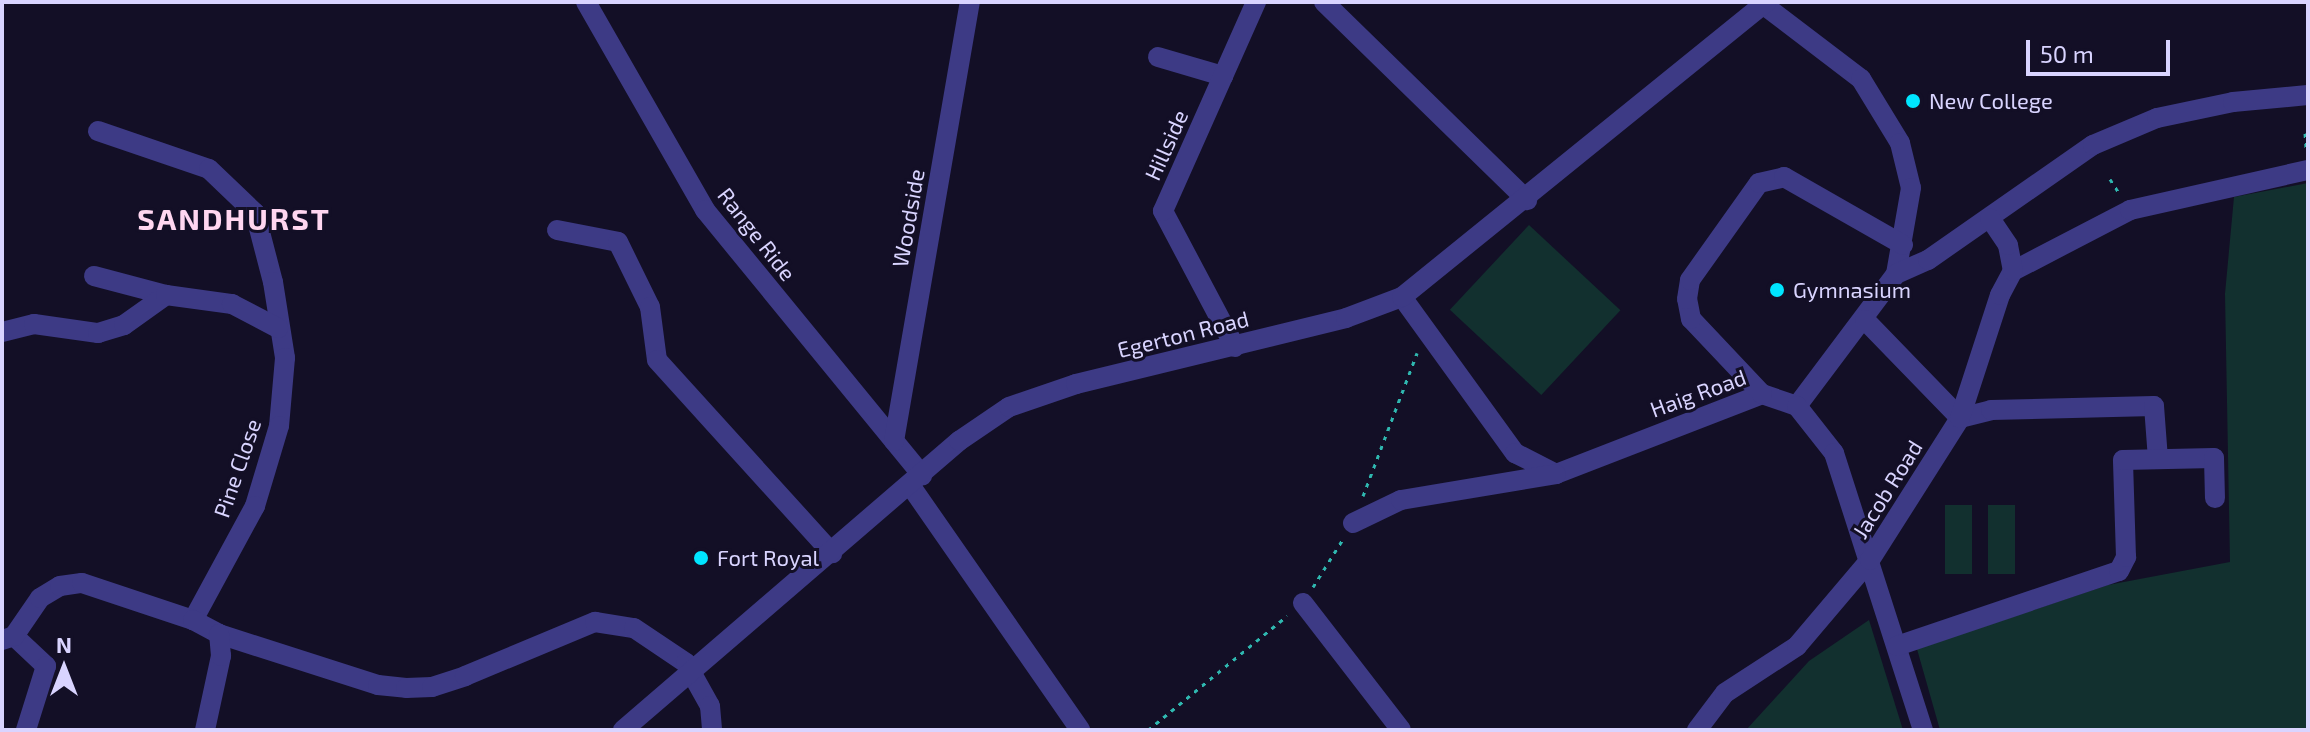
<!DOCTYPE html>
<html>
<head>
<meta charset="utf-8">
<style>
	body { margin:0 }
	#map { position:relative; width:2310px; height:732px; overflow:hidden; background:#130f26; font-family:"Exo 2",sans-serif }
	div>[style] { position:absolute }
	.green>* { inset:0; background:#12302f; transform-origin:0 0 }
	.path>* { height:3px; margin-top:-1.5px; transform-origin:0; background:repeating-linear-gradient(90deg,#2fb8b0 0 4px,transparent 0 10px) }
	.minor>* { height:20px; margin:-10px; padding:0 10px; transform-origin:10px; border-radius:10px; background:#3d3a85 }
	.dots>* { width:22px; height:22px; translate:-50% -50%; box-sizing:border-box; border:4px solid #130f26; border-radius:50% }
	span { translate:-50% -50%; white-space:nowrap; text-align:center; line-height:1.15; -webkit-text-stroke:6px #130f26; paint-order:stroke }
	.poi-label { font-size:22px; color:#d9d4ff }
	.left { translate:0 -50%; text-align:left }
	.street-label { font-size:22px; color:#d9d4ff }
	.district-label { font-size:30px; color:#ffd6f0; font-weight:700; letter-spacing:2px }
	.frame { position:absolute; inset:0; border:4px solid #d9d4ff; pointer-events:none }
	.north { position:absolute; left:24px; top:628px; width:80px; height:80px; -webkit-text-stroke:6px #130f26; paint-order:stroke; rotate:0deg; font-size:22px; font-weight:700; line-height:32px; text-align:center; color:#d9d4ff }
	.north::after { content:''; display:block; margin:auto; width:28px; height:36px; background:#d9d4ff; clip-path:polygon(50% 0,100% 100%,50% 72%,0 100%) }
	.scale { position:absolute; left:2026px; top:40px; width:144px; height:36px; box-sizing:border-box; border:4px solid #d9d4ff; border-top:0; padding-left:10px; font-size:24px; line-height:28px; white-space:nowrap; color:#d9d4ff; -webkit-text-stroke:6px #130f26; paint-order:stroke }
</style>
</head>
<body>
<div id="map">
	<div class="green">
		<div style="clip-path:polygon(2308px 183px,2308px 730px,1940px 730px,1917px 649px,2108px 585px,2230px 562px,2225px 294px,2234px 197px)"></div>
		<div style="left:1529px;top:225px;width:125px;height:116px;rotate:43deg"></div>
		<div style="left:1945px;top:505px;width:27px;height:69px"></div>
		<div style="left:1988px;top:505px;width:27px;height:69px"></div>
		<div style="clip-path:polygon(1869px 620px,1903px 730px,1746px 730px,1809px 661px)"></div>
	</div>
	<div class="path">
		<div style="left:2305px;top:133px;width:16px;rotate:86deg"></div>
		<div style="left:2110px;top:179px;width:17px;rotate:57deg"></div>
		<div style="left:1363px;top:496px;width:153px;rotate:-69.3deg"></div>
		<div style="left:1313px;top:587px;width:57px;rotate:-58deg"></div>
		<div style="left:1148px;top:730px;width:180px;rotate:-39.4deg"></div>
	</div>
	<div class="minor">
		<div style="left:586px;top:2px;width:240px;rotate:60.2deg"></div>
		<div style="left:705px;top:210px;width:343px;rotate:50.7deg"></div>
		<div style="left:1324px;top:2px;width:284px;rotate:44.3deg"></div>
		<div style="left:1760px;top:2px;width:127px;rotate:37.3deg"></div>
		<div style="left:1861px;top:79px;width:75px;rotate:58.6deg"></div>
		<div style="left:1900px;top:143px;width:46px;rotate:76.3deg"></div>
		<div style="left:1911px;top:188px;width:87px;rotate:99.9deg"></div>
		<div style="left:1896px;top:274px;width:165px;rotate:126.9deg"></div>
		<div style="left:1158px;top:57px;width:68px;rotate:16.3deg"></div>
		<div style="left:98px;top:131px;width:117px;rotate:18.9deg"></div>
		<div style="left:209px;top:169px;width:64px;rotate:43.7deg"></div>
		<div style="left:255px;top:213px;width:71px;rotate:75.4deg"></div>
		<div style="left:273px;top:282px;width:77px;rotate:81deg"></div>
		<div style="left:285px;top:358px;width:68px;rotate:95deg"></div>
		<div style="left:279px;top:426px;width:84px;rotate:106.7deg"></div>
		<div style="left:255px;top:506px;width:130px;rotate:118.5deg"></div>
		<div style="left:557px;top:230px;width:62px;rotate:11.1deg"></div>
		<div style="left:618px;top:242px;width:72px;rotate:63.8deg"></div>
		<div style="left:650px;top:307px;width:53px;rotate:82.5deg"></div>
		<div style="left:657px;top:360px;width:261px;rotate:47.8deg"></div>
		<div style="left:2013px;top:271px;width:132px;rotate:-27.5deg"></div>
		<div style="left:2130px;top:210px;width:182px;rotate:-12.7deg"></div>
		<div style="left:1896px;top:274px;width:35px;rotate:-24deg"></div>
		<div style="left:1928px;top:260px;width:201px;rotate:-34.9deg"></div>
		<div style="left:2093px;top:145px;width:69px;rotate:-22.9deg"></div>
		<div style="left:2157px;top:118px;width:78px;rotate:-11.9deg"></div>
		<div style="left:2233px;top:102px;width:75px;rotate:-5.3deg"></div>
		<div style="left:94px;top:276px;width:74px;rotate:14.8deg"></div>
		<div style="left:1402px;top:297px;width:193px;rotate:54.1deg"></div>
		<div style="left:1515px;top:453px;width:46px;rotate:27.1deg"></div>
		<div style="left:1556px;top:474px;width:221px;rotate:-21.2deg"></div>
		<div style="left:1762px;top:394px;width:37px;rotate:19deg"></div>
		<div style="left:1797px;top:406px;width:60px;rotate:51.8deg"></div>
		<div style="left:1834px;top:453px;width:291px;rotate:72.2deg"></div>
		<div style="left:1865px;top:320px;width:136px;rotate:45.9deg"></div>
		<div style="left:1960px;top:418px;width:32px;rotate:-14deg"></div>
		<div style="left:1991px;top:410px;width:163px;rotate:-1.4deg"></div>
		<div style="left:2154px;top:406px;width:53px;rotate:85.7deg"></div>
		<div style="left:2px;top:332px;width:33px;rotate:-14deg"></div>
		<div style="left:34px;top:324px;width:65px;rotate:8deg"></div>
		<div style="left:98px;top:333px;width:27px;rotate:-17deg"></div>
		<div style="left:124px;top:325px;width:52px;rotate:-35.5deg"></div>
		<div style="left:166px;top:295px;width:67px;rotate:7.8deg"></div>
		<div style="left:232px;top:304px;width:52px;rotate:27.6deg"></div>
		<div style="left:1235px;top:347px;width:154px;rotate:-117.9deg"></div>
		<div style="left:1163px;top:211px;width:229px;rotate:-66deg"></div>
		<div style="left:1762px;top:394px;width:103px;rotate:-133.4deg"></div>
		<div style="left:1691px;top:319px;width:20px;rotate:-101deg"></div>
		<div style="left:1687px;top:299px;width:19px;rotate:-81deg"></div>
		<div style="left:1690px;top:280px;width:119px;rotate:-54.6deg"></div>
		<div style="left:1759px;top:183px;width:26px;rotate:-13deg"></div>
		<div style="left:1784px;top:177px;width:137px;rotate:29.7deg"></div>
		<div style="left:894px;top:441px;width:446px;rotate:-80.2deg"></div>
		<div style="left:910px;top:485px;width:298px;rotate:55.2deg"></div>
		<div style="left:1353px;top:523px;width:53px;rotate:-25.6deg"></div>
		<div style="left:1401px;top:500px;width:157px;rotate:-9.5deg"></div>
		<div style="left:1303px;top:603px;width:160px;rotate:52.3deg"></div>
		<div style="left:14px;top:636px;width:44px;rotate:43.2deg"></div>
		<div style="left:46px;top:666px;width:67px;rotate:107.4deg"></div>
		<div style="left:2px;top:640px;width:13px;rotate:-18deg"></div>
		<div style="left:14px;top:636px;width:46px;rotate:-55.6deg"></div>
		<div style="left:40px;top:598px;width:23px;rotate:-31deg"></div>
		<div style="left:60px;top:586px;width:22px;rotate:-8deg"></div>
		<div style="left:82px;top:583px;width:117px;rotate:18.4deg"></div>
		<div style="left:193px;top:620px;width:30px;rotate:28deg"></div>
		<div style="left:219px;top:634px;width:167px;rotate:17.8deg"></div>
		<div style="left:378px;top:685px;width:28px;rotate:6deg"></div>
		<div style="left:406px;top:688px;width:26px;rotate:-2deg"></div>
		<div style="left:432px;top:687px;width:35px;rotate:-18deg"></div>
		<div style="left:465px;top:676px;width:141px;rotate:-22.6deg"></div>
		<div style="left:595px;top:622px;width:39px;rotate:9deg"></div>
		<div style="left:634px;top:628px;width:63px;rotate:33.9deg"></div>
		<div style="left:686px;top:663px;width:49px;rotate:60.8deg"></div>
		<div style="left:710px;top:706px;width:24px;rotate:85deg"></div>
		<div style="left:1897px;top:646px;width:234px;rotate:-18.7deg"></div>
		<div style="left:2119px;top:571px;width:16px;rotate:-63deg"></div>
		<div style="left:2126px;top:557px;width:97px;rotate:-91.8deg"></div>
		<div style="left:2123px;top:460px;width:91px;rotate:-1.3deg"></div>
		<div style="left:2214px;top:458px;width:40px;rotate:88.6deg"></div>
		<div style="left:205px;top:730px;width:76px;rotate:-77.8deg"></div>
		<div style="left:221px;top:656px;width:22px;rotate:-95deg"></div>
		<div style="left:623px;top:730px;width:443px;rotate:-40.7deg"></div>
		<div style="left:959px;top:441px;width:60px;rotate:-34.2deg"></div>
		<div style="left:1009px;top:407px;width:71px;rotate:-18.9deg"></div>
		<div style="left:1076px;top:384px;width:278px;rotate:-13.7deg"></div>
		<div style="left:1346px;top:318px;width:60px;rotate:-20.6deg"></div>
		<div style="left:1402px;top:297px;width:469px;rotate:-39deg"></div>
		<div style="left:1697px;top:730px;width:46px;rotate:-52.9deg"></div>
		<div style="left:1725px;top:693px;width:86px;rotate:-33.1deg"></div>
		<div style="left:1797px;top:646px;width:113px;rotate:-49.7deg"></div>
		<div style="left:1870px;top:560px;width:168px;rotate:-57.6deg"></div>
		<div style="left:1960px;top:418px;width:129px;rotate:-72deg"></div>
		<div style="left:2000px;top:295px;width:27px;rotate:-62deg"></div>
		<div style="left:2013px;top:271px;width:26px;rotate:-101deg"></div>
		<div style="left:2008px;top:245px;width:32px;rotate:-124deg"></div>
	</div>
	<div class="dots">
		<div style="left:1913px;top:101px;background:#00e5ff"></div>
		<div style="left:1777px;top:290px;background:#00e5ff"></div>
		<div style="left:701px;top:558px;background:#00e5ff"></div>
	</div>
	<div class="poi-label">
		<span class="left" style="left:1929px;top:101px">New College</span>
		<span class="left" style="left:1793px;top:290px">Gymnasium</span>
		<span class="left" style="left:717px;top:558px">Fort Royal</span>
	</div>
	<div class="street-label">
		<span style="left:1166px;top:145px;rotate:-66deg">Hillside</span>
		<span style="left:908px;top:218px;rotate:-80deg">Woodside</span>
		<span style="left:757px;top:234px;rotate:52deg">Range Ride</span>
		<span style="left:1183px;top:334px;rotate:-14deg">Egerton Road</span>
		<span style="left:1698px;top:393px;rotate:-20deg">Haig Road</span>
		<span style="left:237px;top:468px;rotate:-71deg">Pine Close</span>
		<span style="left:1887px;top:489px;rotate:-58deg">Jacob Road</span>
	</div>
	<div class="district-label">
		<span style="left:234px;top:218px">SANDHURST</span>
	</div>
	<div class="frame"></div>
	<div class="north">N</div>
	<div class="scale">50 m</div>
</div>
</body>
</html>
